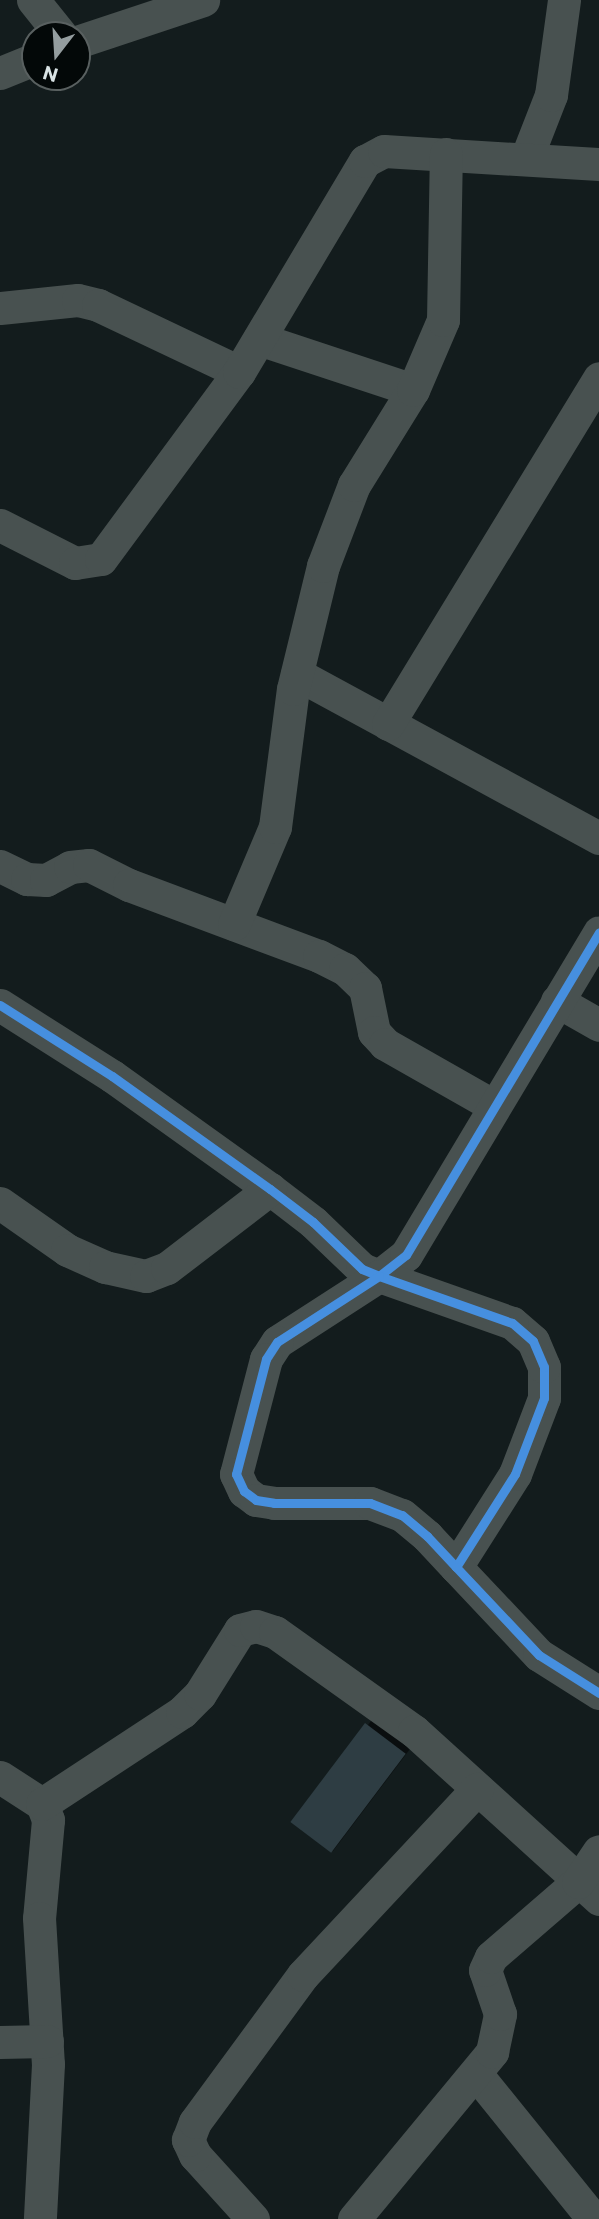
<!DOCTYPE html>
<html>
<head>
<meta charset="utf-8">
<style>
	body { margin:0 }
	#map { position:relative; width:599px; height:2219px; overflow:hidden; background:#131c1d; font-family:Commissioner,sans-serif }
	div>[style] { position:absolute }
	.shadow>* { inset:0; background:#0007; transform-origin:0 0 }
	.building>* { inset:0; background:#2e3d43; transform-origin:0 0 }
	.street>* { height:33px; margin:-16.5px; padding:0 16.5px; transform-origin:16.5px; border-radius:16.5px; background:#485150 }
	.cycleway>* { height:9px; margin:-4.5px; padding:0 4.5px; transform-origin:4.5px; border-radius:4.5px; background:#468fdf }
	span { translate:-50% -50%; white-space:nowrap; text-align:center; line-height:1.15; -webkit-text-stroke:5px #030808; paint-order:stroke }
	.north { position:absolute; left:21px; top:21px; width:70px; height:70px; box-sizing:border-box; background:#030808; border:2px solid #596060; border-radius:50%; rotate:197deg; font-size:19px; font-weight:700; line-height:28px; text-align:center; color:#d9e3e5 }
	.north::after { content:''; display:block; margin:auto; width:24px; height:32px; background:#949d9f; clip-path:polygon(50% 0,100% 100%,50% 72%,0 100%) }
</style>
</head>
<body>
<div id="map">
	<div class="shadow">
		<div style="left:377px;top:1713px;width:48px;height:137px;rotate:37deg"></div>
	</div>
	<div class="building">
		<div style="left:365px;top:1723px;width:51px;height:124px;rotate:37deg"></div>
	</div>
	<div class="street">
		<div style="left:33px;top:0;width:45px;rotate:51.3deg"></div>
		<div style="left:77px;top:42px;width:133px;rotate:-18.4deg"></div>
		<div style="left:0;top:73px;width:38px;rotate:-22deg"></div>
		<div style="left:526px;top:159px;width:69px;rotate:-68.7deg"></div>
		<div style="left:551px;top:95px;width:96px;rotate:-82.2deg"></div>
		<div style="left:0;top:308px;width:78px;rotate:-5.9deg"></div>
		<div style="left:78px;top:300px;width:21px;rotate:14deg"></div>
		<div style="left:98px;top:305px;width:156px;rotate:25.4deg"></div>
		<div style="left:259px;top:339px;width:162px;rotate:18.3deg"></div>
		<div style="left:0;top:525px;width:84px;rotate:26.9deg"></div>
		<div style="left:75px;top:563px;width:26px;rotate:-9deg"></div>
		<div style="left:101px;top:559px;width:232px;rotate:-53.6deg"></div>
		<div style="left:239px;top:372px;width:246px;rotate:-59.2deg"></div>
		<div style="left:365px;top:161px;width:21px;rotate:-28deg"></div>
		<div style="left:384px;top:151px;width:215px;rotate:3.5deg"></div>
		<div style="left:297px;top:674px;width:344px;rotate:28.5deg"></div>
		<div style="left:388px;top:724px;width:405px;rotate:-58.6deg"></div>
		<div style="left:0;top:866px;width:30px;rotate:26deg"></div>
		<div style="left:27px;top:879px;width:19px;rotate:3deg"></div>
		<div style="left:46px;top:880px;width:27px;rotate:-28deg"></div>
		<div style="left:70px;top:867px;width:19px;rotate:-6deg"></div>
		<div style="left:89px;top:865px;width:45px;rotate:26.6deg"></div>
		<div style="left:129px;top:885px;width:203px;rotate:20.5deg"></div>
		<div style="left:319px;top:956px;width:29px;rotate:27deg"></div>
		<div style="left:345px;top:969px;width:28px;rotate:44deg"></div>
		<div style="left:365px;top:988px;width:45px;rotate:78.4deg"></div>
		<div style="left:374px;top:1032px;width:16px;rotate:47deg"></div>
		<div style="left:385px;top:1044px;width:125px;rotate:29.6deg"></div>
		<div style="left:234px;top:924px;width:105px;rotate:-67.1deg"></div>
		<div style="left:275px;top:827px;width:139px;rotate:-82.6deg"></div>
		<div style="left:293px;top:689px;width:127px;rotate:-76.3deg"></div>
		<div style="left:323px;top:566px;width:87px;rotate:-69.1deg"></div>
		<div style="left:354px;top:485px;width:112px;rotate:-58.2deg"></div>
		<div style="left:413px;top:390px;width:76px;rotate:-66.8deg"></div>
		<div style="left:443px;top:320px;width:166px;rotate:-89deg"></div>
		<div style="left:557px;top:1001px;width:48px;rotate:29.7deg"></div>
		<div style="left:0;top:1005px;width:133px;rotate:32.4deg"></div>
		<div style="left:112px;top:1076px;width:194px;rotate:35.6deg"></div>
		<div style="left:270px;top:1189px;width:54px;rotate:37.5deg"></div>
		<div style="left:313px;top:1222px;width:68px;rotate:43.8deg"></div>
		<div style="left:362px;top:1269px;width:18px;rotate:22deg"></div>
		<div style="left:379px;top:1276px;width:34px;rotate:-38deg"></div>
		<div style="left:406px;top:1255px;width:376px;rotate:-59.1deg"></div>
		<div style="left:0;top:1203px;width:82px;rotate:35deg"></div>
		<div style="left:67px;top:1250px;width:42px;rotate:24.1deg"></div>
		<div style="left:105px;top:1267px;width:42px;rotate:12.4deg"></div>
		<div style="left:146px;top:1276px;width:22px;rotate:-21deg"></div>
		<div style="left:167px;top:1268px;width:130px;rotate:-37.5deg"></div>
		<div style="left:456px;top:1567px;width:110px;rotate:-57.6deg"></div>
		<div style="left:515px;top:1474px;width:81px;rotate:-69.1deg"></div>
		<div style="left:544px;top:1398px;width:31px;rotate:-90deg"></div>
		<div style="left:544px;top:1367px;width:28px;rotate:-113deg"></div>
		<div style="left:533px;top:1341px;width:28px;rotate:-139deg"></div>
		<div style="left:512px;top:1323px;width:141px;rotate:-160.5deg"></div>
		<div style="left:379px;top:1276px;width:121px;rotate:147.1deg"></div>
		<div style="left:277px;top:1342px;width:20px;rotate:123deg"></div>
		<div style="left:266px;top:1359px;width:119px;rotate:104.6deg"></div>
		<div style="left:236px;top:1474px;width:19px;rotate:65deg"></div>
		<div style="left:244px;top:1491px;width:15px;rotate:37deg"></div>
		<div style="left:256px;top:1500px;width:18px;rotate:9deg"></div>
		<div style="left:274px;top:1503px;width:96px"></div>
		<div style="left:370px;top:1503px;width:34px;rotate:21deg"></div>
		<div style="left:402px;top:1515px;width:33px;rotate:40deg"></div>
		<div style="left:427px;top:1536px;width:42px;rotate:46.9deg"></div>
		<div style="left:456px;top:1567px;width:121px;rotate:46.7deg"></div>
		<div style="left:539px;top:1655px;width:71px;rotate:32.3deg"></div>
		<div style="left:0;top:1777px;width:50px;rotate:32.7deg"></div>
		<div style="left:42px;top:1804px;width:17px;rotate:69deg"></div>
		<div style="left:48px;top:1820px;width:98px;rotate:95.2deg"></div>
		<div style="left:39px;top:1918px;width:146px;rotate:86.5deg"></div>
		<div style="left:48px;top:2064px;width:155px;rotate:93deg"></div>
		<div style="left:42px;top:1804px;width:168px;rotate:-33.3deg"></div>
		<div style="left:182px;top:1712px;width:25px;rotate:-45deg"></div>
		<div style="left:200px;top:1694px;width:75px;rotate:-58deg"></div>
		<div style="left:240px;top:1630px;width:16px;rotate:-14deg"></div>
		<div style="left:256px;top:1626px;width:20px;rotate:18deg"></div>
		<div style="left:275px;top:1632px;width:171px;rotate:35.5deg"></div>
		<div style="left:414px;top:1731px;width:250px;rotate:42.2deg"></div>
		<div style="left:0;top:2042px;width:47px;rotate:-1.2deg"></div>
		<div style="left:477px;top:2075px;width:185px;rotate:51.1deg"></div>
		<div style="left:253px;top:2219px;width:86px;rotate:-132.2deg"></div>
		<div style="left:195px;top:2155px;width:17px;rotate:-115deg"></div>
		<div style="left:188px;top:2140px;width:19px;rotate:-69deg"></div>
		<div style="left:195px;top:2122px;width:182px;rotate:-53.7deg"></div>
		<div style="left:303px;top:1975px;width:255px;rotate:-46.9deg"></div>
		<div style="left:354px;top:2219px;width:217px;rotate:-50.4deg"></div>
		<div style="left:492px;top:2052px;width:39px;rotate:-78deg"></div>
		<div style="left:500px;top:2014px;width:46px;rotate:-108.8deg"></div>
		<div style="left:485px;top:1970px;width:14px;rotate:-65deg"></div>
		<div style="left:491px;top:1957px;width:115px;rotate:-40.8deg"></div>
		<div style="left:578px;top:1882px;width:37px;rotate:-56deg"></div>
	</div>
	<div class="cycleway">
		<div style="left:0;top:1005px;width:133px;rotate:32.4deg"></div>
		<div style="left:112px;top:1076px;width:194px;rotate:35.6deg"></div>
		<div style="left:270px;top:1189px;width:54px;rotate:37.5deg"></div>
		<div style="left:313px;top:1222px;width:68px;rotate:43.8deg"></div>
		<div style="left:362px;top:1269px;width:18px;rotate:22deg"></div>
		<div style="left:379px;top:1276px;width:34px;rotate:-38deg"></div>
		<div style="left:406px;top:1255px;width:376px;rotate:-59.1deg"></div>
		<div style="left:456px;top:1567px;width:110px;rotate:-57.6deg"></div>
		<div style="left:515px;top:1474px;width:81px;rotate:-69.1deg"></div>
		<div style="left:544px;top:1398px;width:31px;rotate:-90deg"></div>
		<div style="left:544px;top:1367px;width:28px;rotate:-113deg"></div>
		<div style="left:533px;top:1341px;width:28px;rotate:-139deg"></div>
		<div style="left:512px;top:1323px;width:141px;rotate:-160.5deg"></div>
		<div style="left:379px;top:1276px;width:121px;rotate:147.1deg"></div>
		<div style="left:277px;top:1342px;width:20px;rotate:123deg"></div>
		<div style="left:266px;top:1359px;width:119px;rotate:104.6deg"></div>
		<div style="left:236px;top:1474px;width:19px;rotate:65deg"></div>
		<div style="left:244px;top:1491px;width:15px;rotate:37deg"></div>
		<div style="left:256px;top:1500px;width:18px;rotate:9deg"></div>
		<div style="left:274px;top:1503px;width:96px"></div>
		<div style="left:370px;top:1503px;width:34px;rotate:21deg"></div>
		<div style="left:402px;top:1515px;width:33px;rotate:40deg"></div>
		<div style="left:427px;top:1536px;width:42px;rotate:46.9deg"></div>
		<div style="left:456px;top:1567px;width:121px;rotate:46.7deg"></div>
		<div style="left:539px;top:1655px;width:71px;rotate:32.3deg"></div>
	</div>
	<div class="north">N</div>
</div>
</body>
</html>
